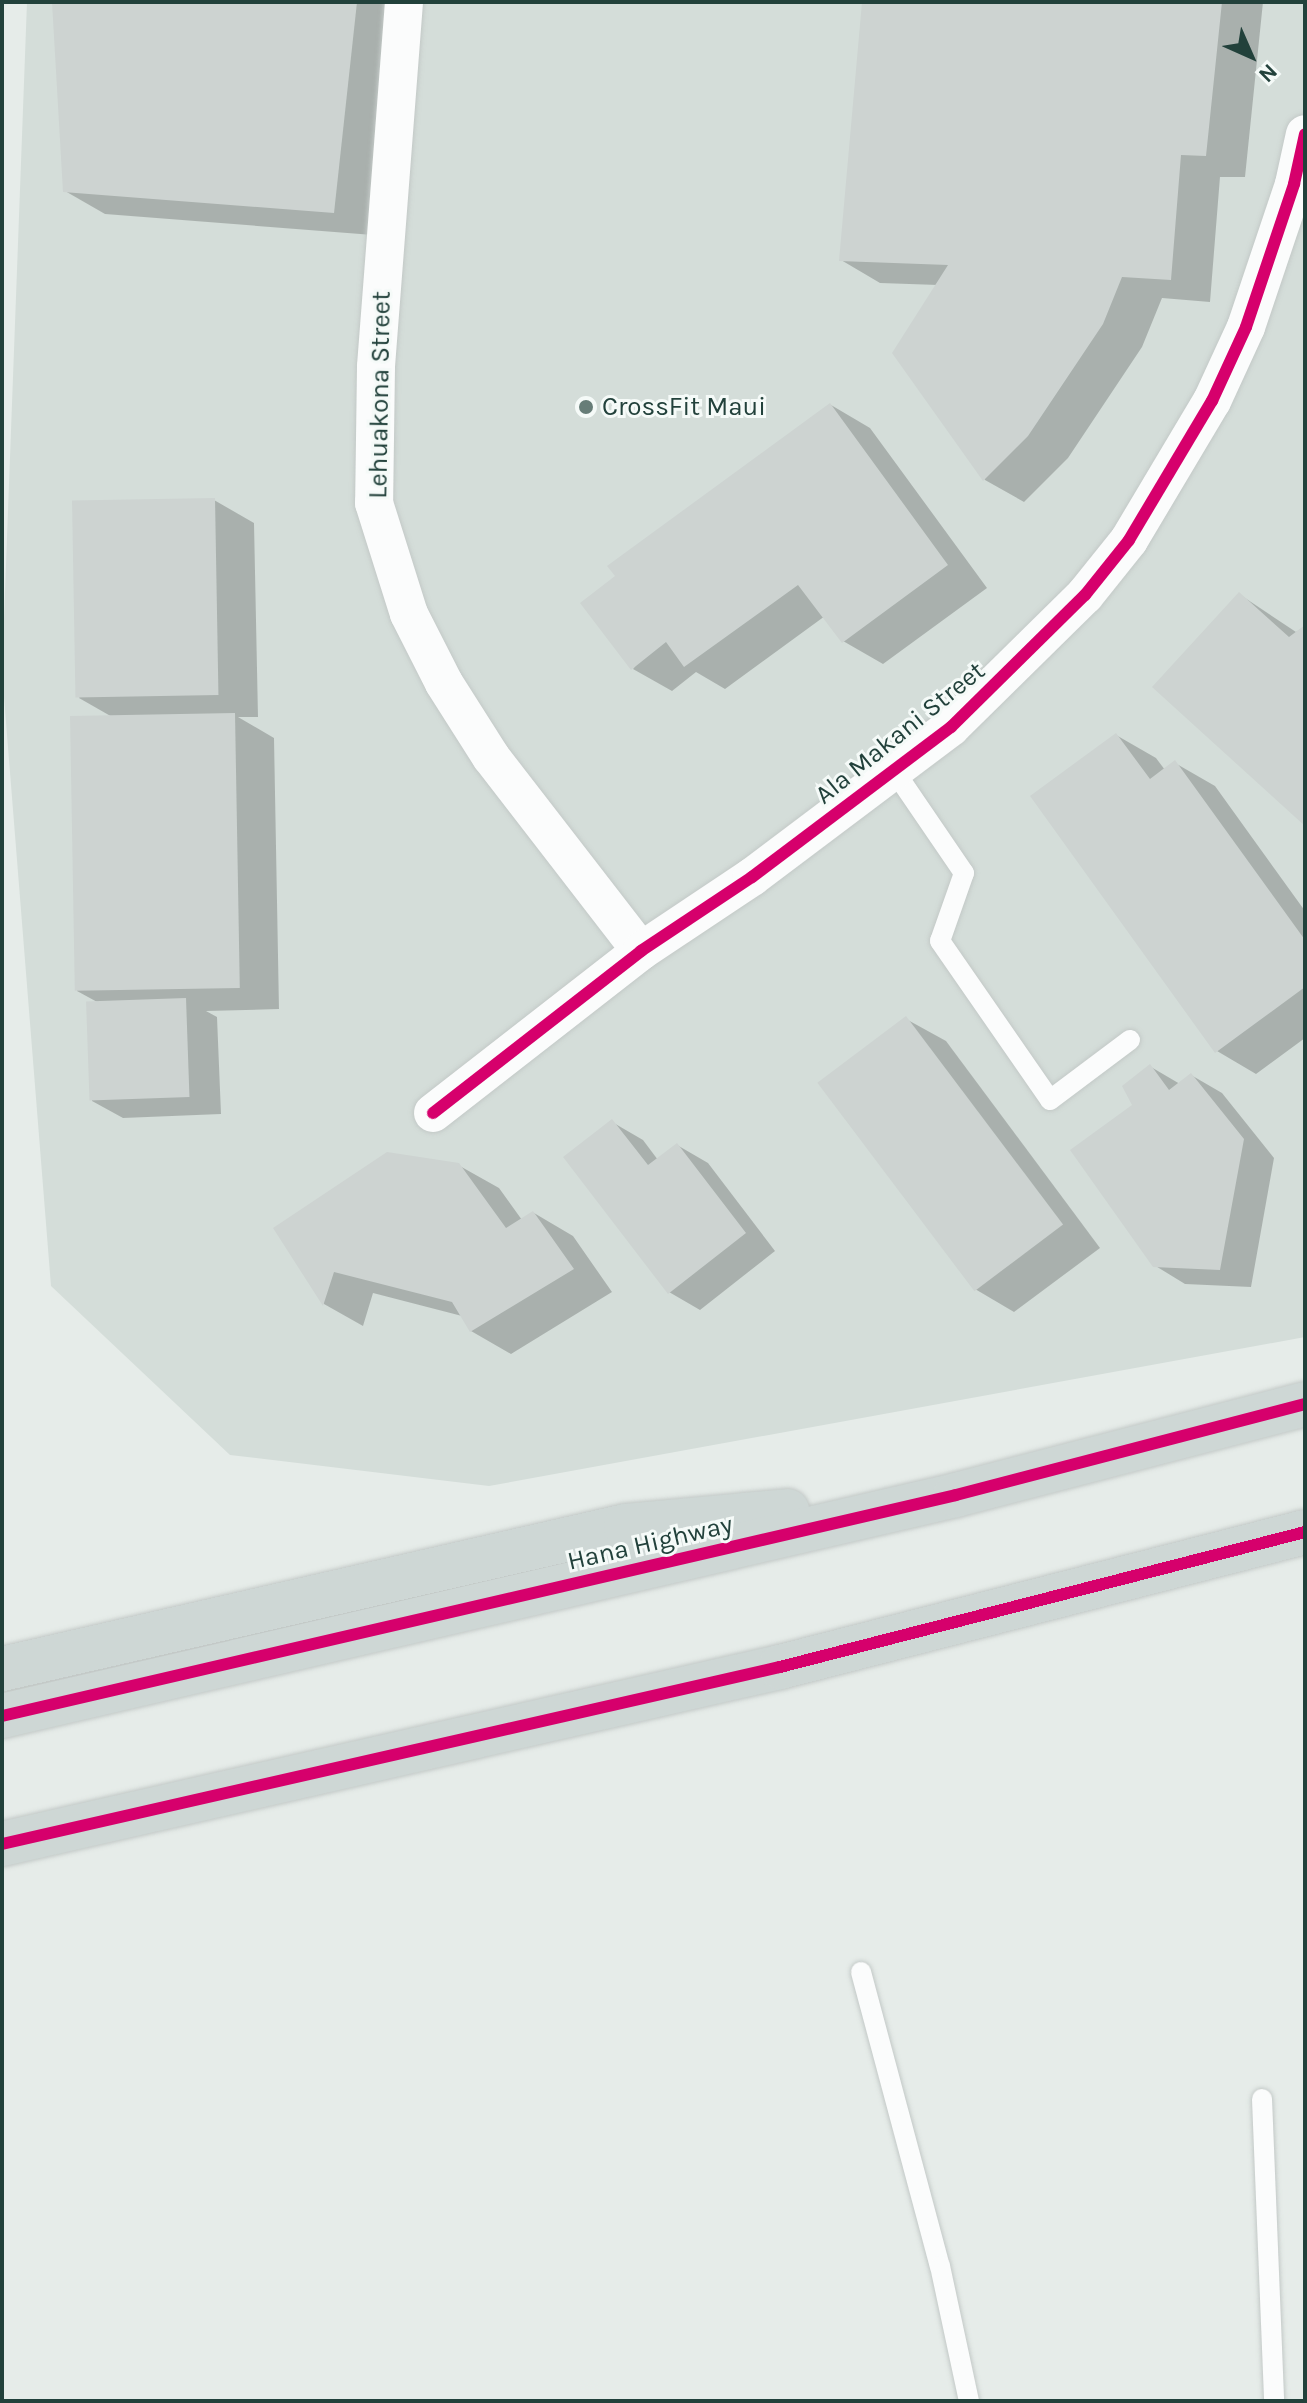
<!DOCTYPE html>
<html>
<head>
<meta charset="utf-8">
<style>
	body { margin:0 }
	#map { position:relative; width:1307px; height:2403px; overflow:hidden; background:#e6ece9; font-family:Karla,sans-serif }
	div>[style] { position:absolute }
	.built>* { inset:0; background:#d4ddd9 }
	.shadow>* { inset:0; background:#0003 }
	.building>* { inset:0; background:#cdd3d1; transform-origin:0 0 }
	.roads { filter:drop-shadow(0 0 2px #c3c9c7) drop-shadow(0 0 2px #c3c9c7) }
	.lane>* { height:20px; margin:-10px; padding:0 10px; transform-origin:10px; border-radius:10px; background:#fbfcfc }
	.street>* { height:38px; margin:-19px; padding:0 19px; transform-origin:19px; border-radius:19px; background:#fbfcfc }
	.primary>* { height:44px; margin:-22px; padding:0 22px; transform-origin:22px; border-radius:22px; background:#ced7d5 }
	.cycleway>* { height:12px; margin:-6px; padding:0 6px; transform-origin:6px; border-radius:6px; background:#d6006c }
	.dots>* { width:22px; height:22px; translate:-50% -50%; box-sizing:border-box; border:4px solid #f5faf8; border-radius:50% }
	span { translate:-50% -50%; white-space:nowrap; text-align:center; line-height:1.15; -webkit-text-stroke:6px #f5faf8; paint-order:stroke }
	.street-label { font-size:26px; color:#22413b }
	.poi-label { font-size:26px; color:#22413b }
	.left { translate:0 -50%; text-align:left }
	.frame { position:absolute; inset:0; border:4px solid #22413b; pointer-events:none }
	.north { position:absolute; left:1211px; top:16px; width:80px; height:80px; -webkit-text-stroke:6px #f5faf8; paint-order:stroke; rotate:135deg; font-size:22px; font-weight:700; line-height:32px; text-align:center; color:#22413b }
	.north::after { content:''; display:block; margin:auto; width:28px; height:36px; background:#22413b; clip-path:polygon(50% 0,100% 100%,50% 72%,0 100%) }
</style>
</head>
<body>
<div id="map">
	<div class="built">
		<div style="clip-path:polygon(27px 2px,1305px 2px,1305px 1337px,489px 1486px,230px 1455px,51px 1286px,2px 672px)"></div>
	</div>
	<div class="shadow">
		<div style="clip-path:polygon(54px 2px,398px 2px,373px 235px,105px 214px,65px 191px)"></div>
		<div style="clip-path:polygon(864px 2px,1263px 2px,1245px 177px,1220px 177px,1210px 302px,1162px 298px,1142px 347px,1068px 458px,1024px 502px,985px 480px,895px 353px,938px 285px,880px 283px,841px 260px)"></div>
		<div style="clip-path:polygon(831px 405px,870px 428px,987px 588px,883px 664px,843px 641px,825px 616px,725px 689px,696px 672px,672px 691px,633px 669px)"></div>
		<div style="clip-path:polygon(214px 500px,254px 523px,258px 717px,238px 717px,274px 738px,279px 1009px,206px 1011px,217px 1017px,221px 1114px,123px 1118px,92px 1101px,99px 1003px,77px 991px,114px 718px,79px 698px)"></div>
		<div style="clip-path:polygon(1239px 594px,1296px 632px,1305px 626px,1305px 823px)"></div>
		<div style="clip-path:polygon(1116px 735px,1156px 758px,1165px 770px,1175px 763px,1215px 786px,1305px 911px,1305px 1038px,1256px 1074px,1217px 1051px)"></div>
		<div style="clip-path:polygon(906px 1019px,946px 1041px,1100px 1248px,1014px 1312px,975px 1289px)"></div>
		<div style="clip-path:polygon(1151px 1067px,1180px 1084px,1191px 1075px,1222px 1093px,1274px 1158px,1251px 1287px,1185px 1284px,1154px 1265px,1135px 1105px)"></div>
		<div style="clip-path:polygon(612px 1122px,643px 1140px,658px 1160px,677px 1145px,708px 1163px,775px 1251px,700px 1310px,669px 1292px)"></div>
		<div style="clip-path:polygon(458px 1165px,499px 1188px,522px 1220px,534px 1213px,573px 1236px,612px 1292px,511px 1354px,471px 1331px,462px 1316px,373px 1293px,363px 1326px,324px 1304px,275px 1228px)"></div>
	</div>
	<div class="building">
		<div style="clip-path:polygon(52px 2px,357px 2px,334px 213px,63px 192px)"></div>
		<div style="clip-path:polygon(862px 2px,1222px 2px,1206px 156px,1181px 155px,1171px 280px,1122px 277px,1103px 324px,1028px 436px,983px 481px,892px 353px,948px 265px,839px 261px)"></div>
		<div style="clip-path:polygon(830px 403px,948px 565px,842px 643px,798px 585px,684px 667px,666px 642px,631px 670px,580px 603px,615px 576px,607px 566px)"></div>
		<div style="left:215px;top:498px;width:197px;height:143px;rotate:89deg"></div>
		<div style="clip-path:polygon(1239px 592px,1289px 637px,1305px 625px,1305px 826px,1152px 687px)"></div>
		<div style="left:235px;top:713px;width:275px;height:165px;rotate:89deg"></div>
		<div style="clip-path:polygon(1116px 733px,1150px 779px,1175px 760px,1305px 940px,1305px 987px,1215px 1053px,1030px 796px)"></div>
		<div style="left:186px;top:998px;width:99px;height:100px;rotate:88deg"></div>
		<div style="left:906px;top:1016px;width:261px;height:111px;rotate:53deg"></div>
		<div style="clip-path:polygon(1150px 1064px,1169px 1090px,1191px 1073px,1244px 1139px,1220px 1270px,1153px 1267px,1070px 1150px,1132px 1105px,1122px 1086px)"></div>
		<div style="clip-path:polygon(612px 1119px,648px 1165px,677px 1143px,746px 1233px,668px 1294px,563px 1157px)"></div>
		<div style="clip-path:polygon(387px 1152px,459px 1163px,506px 1228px,533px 1211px,574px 1269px,470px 1332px,452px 1302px,334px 1272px,323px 1306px,273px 1228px)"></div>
	</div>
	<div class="roads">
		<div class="lane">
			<div style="left:893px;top:769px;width:126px;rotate:55.7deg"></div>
			<div style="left:964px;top:873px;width:72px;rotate:109.4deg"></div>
			<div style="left:940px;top:941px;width:193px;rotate:55.3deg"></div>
			<div style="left:1050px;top:1100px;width:100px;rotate:-36.9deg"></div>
			<div style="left:861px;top:1972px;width:304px;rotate:75deg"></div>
			<div style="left:940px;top:2266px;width:138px;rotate:77.9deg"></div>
			<div style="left:1262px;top:2099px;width:302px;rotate:87.7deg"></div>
		</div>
		<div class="street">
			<div style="left:404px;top:2px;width:366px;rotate:94.4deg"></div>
			<div style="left:376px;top:367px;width:136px;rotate:90.8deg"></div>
			<div style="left:374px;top:503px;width:116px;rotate:72.5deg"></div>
			<div style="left:409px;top:614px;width:77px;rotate:63.1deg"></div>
			<div style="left:444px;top:683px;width:88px;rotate:57.6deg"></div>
			<div style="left:491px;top:757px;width:245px;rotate:52.3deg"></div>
			<div style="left:433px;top:1113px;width:264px;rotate:-37.9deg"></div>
			<div style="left:641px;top:951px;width:133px;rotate:-33.7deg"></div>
			<div style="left:752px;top:877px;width:249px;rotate:-37deg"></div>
			<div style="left:951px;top:727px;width:188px;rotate:-44.6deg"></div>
			<div style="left:1085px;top:595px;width:70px;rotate:-51.3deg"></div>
			<div style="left:1129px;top:540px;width:162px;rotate:-59.2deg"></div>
			<div style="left:1212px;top:401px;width:81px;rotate:-65.3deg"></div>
			<div style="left:1246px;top:327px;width:151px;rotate:-71.4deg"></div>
			<div style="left:1294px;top:184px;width:51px;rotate:-77.6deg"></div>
		</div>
		<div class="primary">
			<div style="left:2px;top:1669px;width:640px;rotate:-12.91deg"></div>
			<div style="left:626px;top:1526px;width:162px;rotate:-5.3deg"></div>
			<div style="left:2px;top:1716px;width:979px;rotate:-13.04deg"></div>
			<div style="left:956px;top:1495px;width:361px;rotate:-14.6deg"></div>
			<div style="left:2px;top:1844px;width:798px;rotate:-12.82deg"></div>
			<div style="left:780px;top:1667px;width:542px;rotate:-14.42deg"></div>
		</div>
	</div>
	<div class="cycleway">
		<div style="left:433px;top:1113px;width:264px;rotate:-37.9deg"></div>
		<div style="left:641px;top:951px;width:133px;rotate:-33.7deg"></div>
		<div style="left:752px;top:877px;width:249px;rotate:-37deg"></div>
		<div style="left:951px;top:727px;width:188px;rotate:-44.6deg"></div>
		<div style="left:1085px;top:595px;width:70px;rotate:-51.3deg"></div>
		<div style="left:1129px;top:540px;width:162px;rotate:-59.2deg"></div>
		<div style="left:1212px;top:401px;width:81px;rotate:-65.3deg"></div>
		<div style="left:1246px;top:327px;width:151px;rotate:-71.4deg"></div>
		<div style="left:1294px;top:184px;width:51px;rotate:-77.6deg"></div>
		<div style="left:2px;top:1716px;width:979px;rotate:-13.04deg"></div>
		<div style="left:956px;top:1495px;width:361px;rotate:-14.6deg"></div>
		<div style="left:2px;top:1844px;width:798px;rotate:-12.82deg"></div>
		<div style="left:780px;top:1667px;width:542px;rotate:-14.42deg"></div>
	</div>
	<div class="dots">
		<div style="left:586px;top:407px;background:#677d78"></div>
	</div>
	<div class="street-label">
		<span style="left:380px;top:395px;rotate:-89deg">Lehuakona Street</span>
		<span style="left:900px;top:733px;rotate:-39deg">Ala Makani Street</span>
		<span style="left:650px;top:1543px;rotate:-13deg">Hana Highway</span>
	</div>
	<div class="poi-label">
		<span class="left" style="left:602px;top:407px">CrossFit Maui</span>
	</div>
	<div class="frame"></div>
	<div class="north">N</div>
</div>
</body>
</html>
